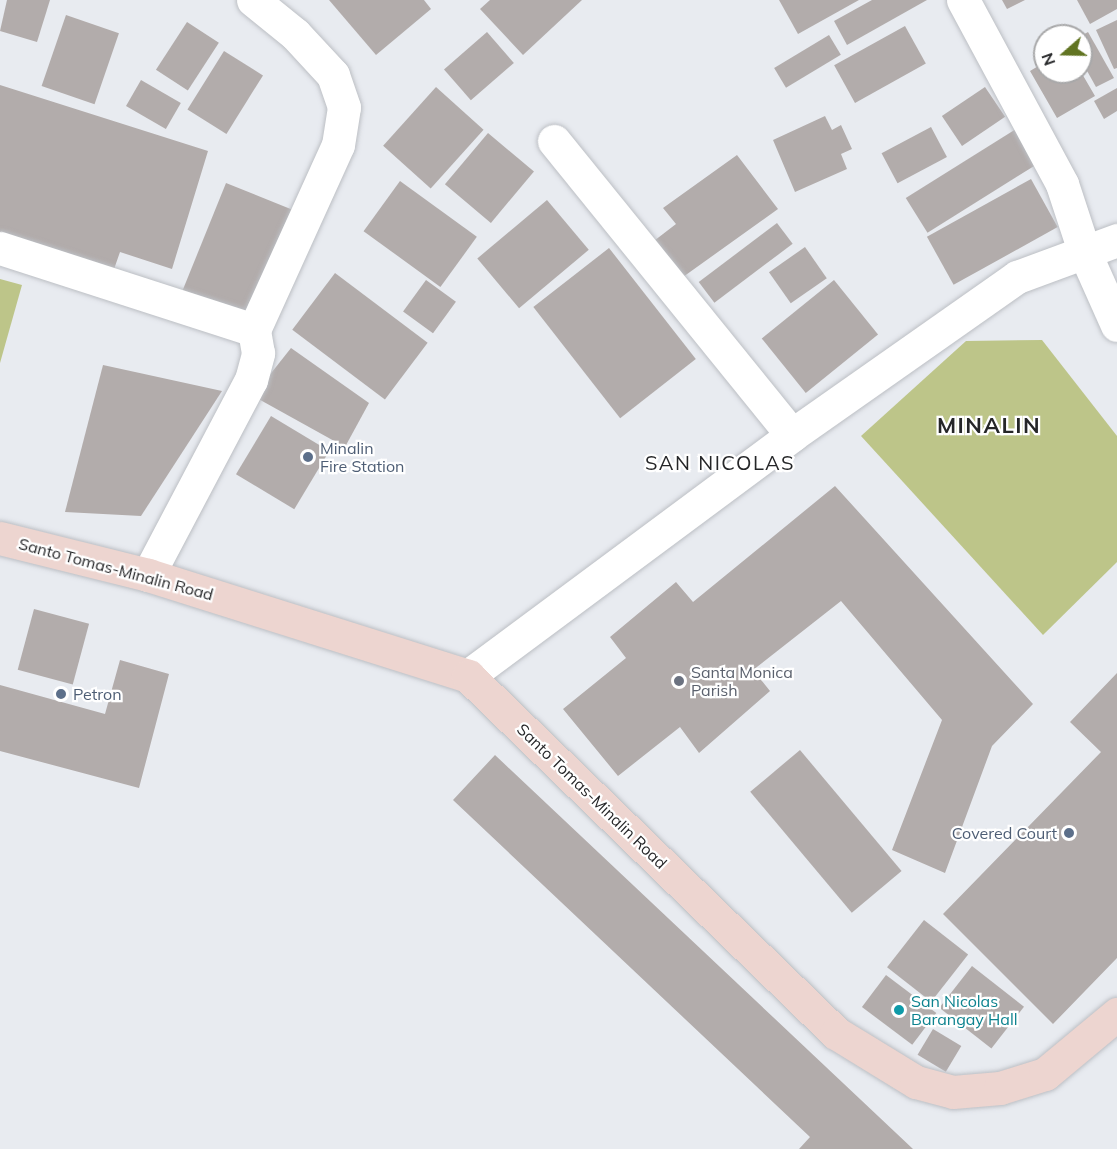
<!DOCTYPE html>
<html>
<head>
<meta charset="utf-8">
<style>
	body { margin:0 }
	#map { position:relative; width:1117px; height:1149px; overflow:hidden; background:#e8ebf0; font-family:Mulish,sans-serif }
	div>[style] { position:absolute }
	.green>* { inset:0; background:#bdc589 }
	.building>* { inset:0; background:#b2acab; transform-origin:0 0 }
	.roads { filter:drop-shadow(0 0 2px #bcbfc4) drop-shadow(0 0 2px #bcbfc4) }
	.street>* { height:33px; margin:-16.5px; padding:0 16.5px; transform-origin:16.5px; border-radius:16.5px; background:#fff }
	.secondary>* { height:33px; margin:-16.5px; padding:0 16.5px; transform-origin:16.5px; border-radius:16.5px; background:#edd5d0 }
	.dots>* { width:16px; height:16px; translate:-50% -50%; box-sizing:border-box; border:3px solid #fff; border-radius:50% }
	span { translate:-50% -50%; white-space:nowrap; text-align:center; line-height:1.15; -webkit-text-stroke:4.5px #fff; paint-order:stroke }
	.service-label { font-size:16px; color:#4e5e75 }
	.left { translate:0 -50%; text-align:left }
	.right { translate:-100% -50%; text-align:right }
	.street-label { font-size:16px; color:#252628 }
	.worship-label { font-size:16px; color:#5b616d }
	.culture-label { font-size:16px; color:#0d838f }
	.quarter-label { font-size:20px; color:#252628; letter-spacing:1.5px }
	.district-label { font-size:22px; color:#252628; font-weight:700; letter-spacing:1.5px }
	.north { position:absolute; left:1033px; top:24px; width:60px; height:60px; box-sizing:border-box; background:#fff; border:2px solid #a8a8a9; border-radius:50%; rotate:250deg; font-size:16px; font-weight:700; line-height:24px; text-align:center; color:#252628 }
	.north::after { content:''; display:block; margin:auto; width:21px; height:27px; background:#617422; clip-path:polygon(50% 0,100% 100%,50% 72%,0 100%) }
</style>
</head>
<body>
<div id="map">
	<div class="green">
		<div style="clip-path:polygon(0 279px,22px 285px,0 363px)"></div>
		<div style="clip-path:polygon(1042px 340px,1117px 436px,1117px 562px,1043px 635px,861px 436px,966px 341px)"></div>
	</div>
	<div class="building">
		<div style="clip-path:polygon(7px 0,50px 0,37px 42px,0 31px)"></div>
		<div style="clip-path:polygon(329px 0,424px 0,431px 9px,376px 55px)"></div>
		<div style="clip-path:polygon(490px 0,582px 0,523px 55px,480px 9px)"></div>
		<div style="clip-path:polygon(779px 0,859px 0,798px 34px)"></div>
		<div style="clip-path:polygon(872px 0,927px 0,847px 45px,834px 21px)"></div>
		<div style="clip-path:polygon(1002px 0,1025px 0,1007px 9px)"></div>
		<div style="clip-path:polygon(1077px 0,1117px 0,1117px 9px,1090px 24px)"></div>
		<div style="left:66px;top:15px;width:56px;height:75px;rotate:19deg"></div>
		<div style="clip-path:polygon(1117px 20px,1117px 68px,1114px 69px,1096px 30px)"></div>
		<div style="left:187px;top:22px;width:38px;height:57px;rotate:33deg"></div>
		<div style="left:905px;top:26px;width:43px;height:81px;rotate:61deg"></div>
		<div style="left:487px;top:32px;width:41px;height:57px;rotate:49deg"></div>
		<div style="clip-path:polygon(1088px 32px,1114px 78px,1096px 87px,1081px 60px,1081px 36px)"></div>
		<div style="left:829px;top:35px;width:23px;height:64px;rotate:59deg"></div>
		<div style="left:224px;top:51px;width:46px;height:69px;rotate:32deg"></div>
		<div style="clip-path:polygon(1045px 62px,1045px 72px,1081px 72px,1095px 96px,1057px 118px,1030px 71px)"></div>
		<div style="left:141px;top:80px;width:46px;height:30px;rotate:30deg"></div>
		<div style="clip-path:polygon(0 85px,208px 151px,172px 269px,120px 252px,113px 272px,0 237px)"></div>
		<div style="left:436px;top:87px;width:64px;height:79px;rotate:42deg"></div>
		<div style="left:985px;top:87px;width:36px;height:52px;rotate:56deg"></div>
		<div style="clip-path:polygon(1117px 88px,1117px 111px,1104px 119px,1094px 101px)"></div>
		<div style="clip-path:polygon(825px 116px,832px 130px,841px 125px,852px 149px,841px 154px,847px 169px,795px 192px,773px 140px)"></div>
		<div style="left:931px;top:127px;width:34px;height:56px;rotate:62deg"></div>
		<div style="left:1016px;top:129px;width:41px;height:130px;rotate:58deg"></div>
		<div style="left:488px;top:133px;width:60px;height:67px;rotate:40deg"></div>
		<div style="clip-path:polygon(737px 155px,778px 209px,676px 282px,650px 244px,676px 224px,663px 208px)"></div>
		<div style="left:1031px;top:179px;width:55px;height:119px;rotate:61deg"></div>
		<div style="left:400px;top:181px;width:95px;height:62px;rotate:36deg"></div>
		<div style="left:226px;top:183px;width:73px;height:126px;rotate:22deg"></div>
		<div style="left:547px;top:200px;width:65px;height:91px;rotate:50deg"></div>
		<div style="left:777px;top:223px;width:26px;height:98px;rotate:53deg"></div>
		<div style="left:805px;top:247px;width:38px;height:44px;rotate:55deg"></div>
		<div style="left:609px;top:248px;width:141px;height:96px;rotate:52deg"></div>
		<div style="left:335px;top:273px;width:116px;height:71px;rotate:37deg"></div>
		<div style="left:426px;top:280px;width:37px;height:39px;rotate:36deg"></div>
		<div style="left:834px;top:280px;width:70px;height:93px;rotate:51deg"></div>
		<div style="clip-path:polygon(291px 348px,369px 403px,345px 447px,253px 396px)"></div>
		<div style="clip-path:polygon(103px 365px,222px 391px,141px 516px,65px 512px)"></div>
		<div style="left:271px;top:416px;width:68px;height:68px;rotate:31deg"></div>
		<div style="clip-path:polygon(835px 486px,1033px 704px,992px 746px,945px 873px,892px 850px,942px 720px,841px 601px,753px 670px,770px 691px,699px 753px,680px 727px,618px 776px,563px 709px,626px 658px,610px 637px,676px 582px,693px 602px)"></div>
		<div style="left:34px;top:609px;width:57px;height:63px;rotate:15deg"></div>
		<div style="clip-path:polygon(120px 660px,169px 674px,139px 788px,0 751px,0 685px,105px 714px)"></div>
		<div style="clip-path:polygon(1117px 673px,1117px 958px,1053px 1024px,943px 914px,1101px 752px,1070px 722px)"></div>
		<div style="left:800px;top:750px;width:158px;height:65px;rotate:50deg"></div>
		<div style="clip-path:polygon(495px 755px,913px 1149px,799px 1149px,810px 1137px,453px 800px)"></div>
		<div style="left:924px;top:920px;width:56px;height:60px;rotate:38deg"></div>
		<div style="left:972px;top:966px;width:66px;height:53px;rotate:38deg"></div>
		<div style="left:886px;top:975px;width:63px;height:40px;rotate:37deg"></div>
		<div style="left:933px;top:1029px;width:33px;height:30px;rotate:31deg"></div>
	</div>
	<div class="roads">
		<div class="street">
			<div style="left:963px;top:0;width:209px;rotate:61.7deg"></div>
			<div style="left:1062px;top:184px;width:71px;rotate:71.8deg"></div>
			<div style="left:1084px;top:251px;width:81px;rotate:66deg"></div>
			<div style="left:554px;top:141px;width:378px;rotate:51deg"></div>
			<div style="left:0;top:248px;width:267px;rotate:17.9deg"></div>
			<div style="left:148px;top:575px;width:221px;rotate:-62.2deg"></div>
			<div style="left:251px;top:380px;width:28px;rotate:-75deg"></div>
			<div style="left:258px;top:353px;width:23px;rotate:-100deg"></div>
			<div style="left:254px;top:330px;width:203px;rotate:-65.6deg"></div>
			<div style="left:338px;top:145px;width:38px;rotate:-81deg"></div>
			<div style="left:344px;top:107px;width:34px;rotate:-109deg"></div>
			<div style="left:333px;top:75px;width:56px;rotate:-132.8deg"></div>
			<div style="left:295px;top:34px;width:54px;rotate:-141deg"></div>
			<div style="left:468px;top:676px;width:404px;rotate:-36.6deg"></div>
			<div style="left:792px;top:435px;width:275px;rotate:-35.1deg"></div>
			<div style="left:1017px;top:277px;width:107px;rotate:-20.3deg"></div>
		</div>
		<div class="secondary">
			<div style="left:0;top:538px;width:153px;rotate:14deg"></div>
			<div style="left:148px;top:575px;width:336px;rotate:17.5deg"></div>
			<div style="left:468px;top:676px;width:513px;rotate:44.13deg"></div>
			<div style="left:836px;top:1033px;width:94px;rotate:31.5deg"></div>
			<div style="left:916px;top:1082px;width:38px;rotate:15deg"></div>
			<div style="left:953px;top:1092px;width:47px;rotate:-4.9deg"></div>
			<div style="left:1000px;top:1088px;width:47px;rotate:-17.3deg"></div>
			<div style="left:1045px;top:1074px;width:94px;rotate:-39.8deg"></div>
		</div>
	</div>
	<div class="dots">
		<div style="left:308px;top:457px;background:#5c6f8a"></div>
		<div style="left:679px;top:681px;background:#6b7280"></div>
		<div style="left:61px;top:694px;background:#5c6f8a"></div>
		<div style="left:1069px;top:833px;background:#5c6f8a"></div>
		<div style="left:899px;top:1010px;background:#0f9aa8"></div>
	</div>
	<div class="service-label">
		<span class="left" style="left:320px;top:457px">Minalin<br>Fire Station</span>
		<span class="left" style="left:73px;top:694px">Petron</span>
		<span class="right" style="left:1057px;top:833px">Covered Court</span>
	</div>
	<div class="street-label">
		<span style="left:116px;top:569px;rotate:15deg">Santo Tomas-Minalin Road</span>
		<span style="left:592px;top:796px;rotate:44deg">Santo Tomas-Minalin Road</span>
	</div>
	<div class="worship-label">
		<span class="left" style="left:691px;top:681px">Santa Monica<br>Parish</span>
	</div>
	<div class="culture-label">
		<span class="left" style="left:911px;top:1010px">San Nicolas<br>Barangay Hall</span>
	</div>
	<div class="quarter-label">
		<span style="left:720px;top:462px">SAN NICOLAS</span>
	</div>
	<div class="district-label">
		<span style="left:989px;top:426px">MINALIN</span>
	</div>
	<div class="north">N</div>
</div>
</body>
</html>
